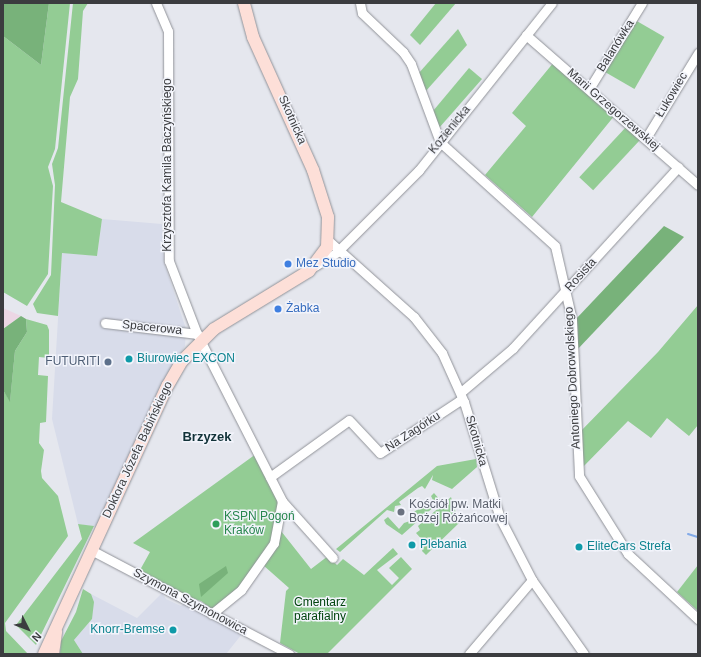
<!DOCTYPE html>
<html>
<head>
<meta charset="utf-8">
<style>
	body { margin:0 }
	#map { position:relative; width:701px; height:657px; overflow:hidden; background:#e5e7ee; font-family:Arial,sans-serif }
	div>[style] { position:absolute }
	.built>* { inset:0; background:#d8dcea }
	.medical>* { inset:0; background:#ecd6e4 }
	.green>* { inset:0; background:#93cc94; transform-origin:0 0 }
	.forest>* { inset:0; background:#78b27a }
	.stream>* { height:2px; margin:-1px; padding:0 1px; transform-origin:1px; border-radius:1px; background:#82aae8 }
	.roads { filter:drop-shadow(0 0 1px #919399) drop-shadow(0 0 1px #919399) }
	.minor>* { height:9px; margin:-4.5px; padding:0 4.5px; transform-origin:4.5px; border-radius:4.5px; background:#fff }
	.major>* { height:12px; margin:-6px; padding:0 6px; transform-origin:6px; border-radius:6px; background:#fddfd8 }
	.dots>* { width:11px; height:11px; translate:-50% -50%; box-sizing:border-box; border:2px solid #f2f4fb; border-radius:50% }
	span { translate:-50% -50%; white-space:nowrap; text-align:center; line-height:1.15; -webkit-text-stroke:3px #f2f4fb; paint-order:stroke }
	.street-label { font-size:12px; color:#3b3c3f }
	.shop-label { font-size:12px; color:#366cbe }
	.left { translate:0 -50%; text-align:left }
	.culture-label { font-size:12px; color:#0d838f }
	.right { translate:-100% -50%; text-align:right }
	.service-label { font-size:12px; color:#4e5e75 }
	.worship-label { font-size:12px; color:#5b616d }
	.leisure-label { font-size:12px; color:#27864d }
	.park-label { font-size:12px; color:#02450f }
	.neighbourhood-label { font-size:13px; color:#113238; font-weight:700 }
	.frame { position:absolute; inset:0; border:4px solid #3b3c3f; pointer-events:none }
	.north { position:absolute; left:8px; top:609px; width:40px; height:40px; -webkit-text-stroke:3px #f2f4fb; paint-order:stroke; rotate:132deg; font-size:11px; font-weight:700; line-height:16px; text-align:center; color:#3b3c3f }
	.north::after { content:''; display:block; margin:auto; width:14px; height:18px; background:#3b3c3f; clip-path:polygon(50% 0,100% 100%,50% 72%,0 100%) }
</style>
</head>
<body>
<div id="map">
	<div class="built">
		<div style="clip-path:polygon(102px 219px,162px 224px,164px 262px,186px 329px,185px 346px,163px 382px,97px 527px,78px 524px,52px 419px,62px 252px,97px 256px)"></div>
		<div style="clip-path:polygon(162px 593px,166px 599px,181px 606px,183px 604px,242px 634px,226px 654px,83px 654px,74px 640px,92px 619px,91px 594px,137px 618px)"></div>
	</div>
	<div class="medical">
		<div style="clip-path:polygon(3px 308px,21px 316px,3px 329px)"></div>
	</div>
	<div class="green">
		<div style="clip-path:polygon(49px 3px,70px 3px,55px 149px,48px 167px,53px 186px,48px 274px,27px 306px,3px 292px,3px 36px,41px 65px)"></div>
		<div style="clip-path:polygon(73px 3px,88px 3px,83px 11px,78px 79px,70px 97px,61px 202px,102px 219px,97px 256px,62px 253px,58px 316px,37px 313px,33px 304px,51px 275px,55px 185px,52px 164px,58px 148px)"></div>
		<div style="clip-path:polygon(436px 3px,456px 3px,420px 45px,410px 35px)"></div>
		<div style="left:635px;top:20px;width:34px;height:60px;rotate:30deg"></div>
		<div style="clip-path:polygon(458px 29px,467px 45px,425px 92px,418px 74px)"></div>
		<div style="clip-path:polygon(554px 62px,615px 115px,532px 217px,485px 175px,526px 126px,512px 113px)"></div>
		<div style="clip-path:polygon(469px 68px,482px 79px,439px 128px,433px 111px)"></div>
		<div style="left:627px;top:126px;width:19px;height:70px;rotate:43deg"></div>
		<div style="clip-path:polygon(698px 305px,698px 425px,689px 436px,667px 418px,651px 438px,628px 421px,581px 469px,578px 434px,658px 352px)"></div>
		<div style="clip-path:polygon(26px 319px,47px 325px,49px 330px,49px 358px,39px 357px,38px 375px,48px 376px,46px 422px,40px 423px,39px 443px,44px 450px,41px 471px,42px 478px,58px 496px,68px 536px,5px 623px,6px 631px,28px 654px,3px 654px,3px 390px,10px 401px,15px 351px,27px 332px)"></div>
		<div style="clip-path:polygon(256px 454px,280px 505px,271px 542px,240px 587px,212px 609px,201px 601px,181px 595px,140px 570px,150px 552px,133px 543px)"></div>
		<div style="clip-path:polygon(476px 459px,477px 467px,452px 489px,432px 480px,433px 475px,425px 489px,422px 486px,418px 488px,399px 502px,401px 505px,395px 506px,394px 512px,387px 510px,340px 552px,336px 549px,437px 466px)"></div>
		<div style="clip-path:polygon(434px 493px,440px 500px,436px 505px,402px 535px,386px 524px,384px 520px,388px 517px,399px 529px,404px 523px,410px 521px,409px 515px,433px 500px,431px 496px)"></div>
		<div style="clip-path:polygon(451px 497px,459px 523px,426px 555px,422px 551px,425px 543px,416px 533px,420px 530px,418px 526px)"></div>
		<div style="clip-path:polygon(78px 524px,94px 526px,36px 645px,16px 625px,82px 539px)"></div>
		<div style="clip-path:polygon(281px 531px,311px 569px,328px 556px,337px 565px,343px 559px,364px 575px,393px 548px,398px 554px,377px 570px,392px 585px,399px 578px,389px 568px,401px 557px,412px 569px,327px 654px,300px 654px,280px 643px,286px 591px,289px 588px,263px 565px)"></div>
		<div style="clip-path:polygon(698px 565px,698px 611px,677px 592px)"></div>
		<div style="clip-path:polygon(83px 589px,91px 594px,94px 602px,92px 619px,74px 640px,83px 654px,60px 654px,61px 641px,76px 612px)"></div>
	</div>
	<div class="forest">
		<div style="clip-path:polygon(3px 3px,49px 3px,41px 65px,3px 36px)"></div>
		<div style="clip-path:polygon(664px 226px,684px 237px,576px 351px,576px 319px)"></div>
		<div style="clip-path:polygon(21px 316px,26px 319px,27px 332px,15px 351px,10px 402px,3px 390px,3px 329px)"></div>
		<div style="clip-path:polygon(226px 566px,228px 573px,201px 597px,199px 584px)"></div>
	</div>
	<div class="stream">
		<div style="left:688px;top:534px;width:10px;rotate:17deg"></div>
	</div>
	<div class="roads">
		<div class="minor">
			<div style="left:156px;top:3px;width:30px;rotate:67deg"></div>
			<div style="left:168px;top:31px;width:230px;rotate:89.8deg"></div>
			<div style="left:169px;top:261px;width:78px;rotate:69deg"></div>
			<div style="left:197px;top:334px;width:187px;rotate:63deg"></div>
			<div style="left:282px;top:501px;width:43px;rotate:100.8deg"></div>
			<div style="left:274px;top:543px;width:57px;rotate:125.1deg"></div>
			<div style="left:241px;top:590px;width:38px;rotate:141deg"></div>
			<div style="left:360px;top:3px;width:10px;rotate:79deg"></div>
			<div style="left:362px;top:13px;width:57px;rotate:43.6deg"></div>
			<div style="left:403px;top:52px;width:14px;rotate:56deg"></div>
			<div style="left:411px;top:64px;width:83px;rotate:69.6deg"></div>
			<div style="left:440px;top:142px;width:155px;rotate:42.1deg"></div>
			<div style="left:555px;top:246px;width:76px;rotate:77.1deg"></div>
			<div style="left:572px;top:320px;width:156px;rotate:87.4deg"></div>
			<div style="left:579px;top:476px;width:92px;rotate:57.9deg"></div>
			<div style="left:628px;top:554px;width:96px;rotate:42.9deg"></div>
			<div style="left:526px;top:35px;width:228px;rotate:41.1deg"></div>
			<div style="left:589px;top:89px;width:101px;rotate:-58.4deg"></div>
			<div style="left:646px;top:138px;width:100px;rotate:-58.5deg"></div>
			<div style="left:329px;top:241px;width:114px;rotate:41.8deg"></div>
			<div style="left:414px;top:317px;width:46px;rotate:52.1deg"></div>
			<div style="left:442px;top:353px;width:54px;rotate:65.8deg"></div>
			<div style="left:464px;top:402px;width:121px;rotate:72.8deg"></div>
			<div style="left:500px;top:518px;width:70px;rotate:62.7deg"></div>
			<div style="left:532px;top:580px;width:90px;rotate:54.9deg"></div>
			<div style="left:315px;top:266px;width:26px;rotate:-32deg"></div>
			<div style="left:337px;top:252px;width:116px;rotate:-45deg"></div>
			<div style="left:419px;top:170px;width:213px;rotate:-51.5deg"></div>
			<div style="left:105px;top:323px;width:93px;rotate:6.8deg"></div>
			<div style="left:461px;top:392px;width:68px;rotate:-40.2deg"></div>
			<div style="left:513px;top:348px;width:245px;rotate:-47.6deg"></div>
			<div style="left:270px;top:477px;width:97px;rotate:-35.8deg"></div>
			<div style="left:349px;top:420px;width:45px;rotate:46.8deg"></div>
			<div style="left:380px;top:453px;width:95px;rotate:-33.4deg"></div>
			<div style="left:459px;top:401px;width:5px;rotate:11deg"></div>
			<div style="left:282px;top:501px;width:76px;rotate:48.2deg"></div>
			<div style="left:91px;top:550px;width:224px;rotate:27.7deg"></div>
			<div style="left:469px;top:654px;width:97px;rotate:-49.6deg"></div>
		</div>
		<div class="major">
			<div style="left:44px;top:654px;width:296px;rotate:-65.3deg"></div>
			<div style="left:168px;top:385px;width:28px;rotate:-60deg"></div>
			<div style="left:182px;top:361px;width:45px;rotate:-45deg"></div>
			<div style="left:214px;top:329px;width:111px;rotate:-31.4deg"></div>
			<div style="left:309px;top:271px;width:30px;rotate:-53deg"></div>
			<div style="left:327px;top:247px;width:30px;rotate:-88deg"></div>
			<div style="left:328px;top:217px;width:49px;rotate:-107.7deg"></div>
			<div style="left:313px;top:170px;width:146px;rotate:-114.3deg"></div>
			<div style="left:253px;top:37px;width:35px;rotate:-105deg"></div>
			<div style="left:53px;top:654px;width:22px;rotate:-82deg"></div>
		</div>
	</div>
	<div class="dots">
		<div style="left:288px;top:264px;background:#3f7fe0"></div>
		<div style="left:278px;top:309px;background:#3f7fe0"></div>
		<div style="left:129px;top:359px;background:#0f9aa8"></div>
		<div style="left:108px;top:362px;background:#5c6f8a"></div>
		<div style="left:401px;top:512px;background:#6b7280"></div>
		<div style="left:216px;top:524px;background:#2e9e5b"></div>
		<div style="left:412px;top:545px;background:#0f9aa8"></div>
		<div style="left:579px;top:547px;background:#0f9aa8"></div>
		<div style="left:173px;top:630px;background:#0f9aa8"></div>
	</div>
	<div class="street-label">
		<span style="left:616px;top:46px;rotate:-58deg">Balanówka</span>
		<span style="left:672px;top:95px;rotate:-59deg">Łukowiec</span>
		<span style="left:613px;top:110px;rotate:41deg">Marii Grzegorzewskiej</span>
		<span style="left:292px;top:120px;rotate:66deg">Skotnicka</span>
		<span style="left:450px;top:130px;rotate:-51deg">Kozienicka</span>
		<span style="left:168px;top:165px;rotate:-90deg">Krzysztofa Kamila Baczyńskiego</span>
		<span style="left:581px;top:275px;rotate:-48deg">Rosista</span>
		<span style="left:152px;top:328px;rotate:6deg">Spacerowa</span>
		<span style="left:573px;top:378px;rotate:-93deg">Antoniego Dobrowolskiego</span>
		<span style="left:413px;top:432px;rotate:-33deg">Na Zagórku</span>
		<span style="left:476px;top:441px;rotate:74deg">Skotnicka</span>
		<span style="left:138px;top:450px;rotate:-65deg">Doktora Józefa Babińskiego</span>
		<span style="left:190px;top:602px;rotate:28deg">Szymona Szymonowica</span>
	</div>
	<div class="shop-label">
		<span class="left" style="left:296px;top:264px">Mez Studio</span>
		<span class="left" style="left:286px;top:309px">Żabka</span>
	</div>
	<div class="culture-label">
		<span class="left" style="left:137px;top:359px">Biurowiec EXCON</span>
		<span class="left" style="left:420px;top:545px">Plebania</span>
		<span class="left" style="left:587px;top:547px">EliteCars Strefa</span>
		<span class="right" style="left:165px;top:630px">Knorr-Bremse</span>
	</div>
	<div class="service-label">
		<span class="right" style="left:100px;top:362px">FUTURITI</span>
	</div>
	<div class="worship-label">
		<span class="left" style="left:409px;top:512px">Kościół pw. Matki<br>Bożej Różańcowej</span>
	</div>
	<div class="leisure-label">
		<span class="left" style="left:224px;top:524px">KSPN Pogoń<br>Kraków</span>
	</div>
	<div class="park-label">
		<span style="left:320px;top:610px">Cmentarz<br>parafialny</span>
	</div>
	<div class="neighbourhood-label">
		<span style="left:207px;top:437px">Brzyzek</span>
	</div>
	<div class="frame"></div>
	<div class="north">N</div>
</div>
</body>
</html>
